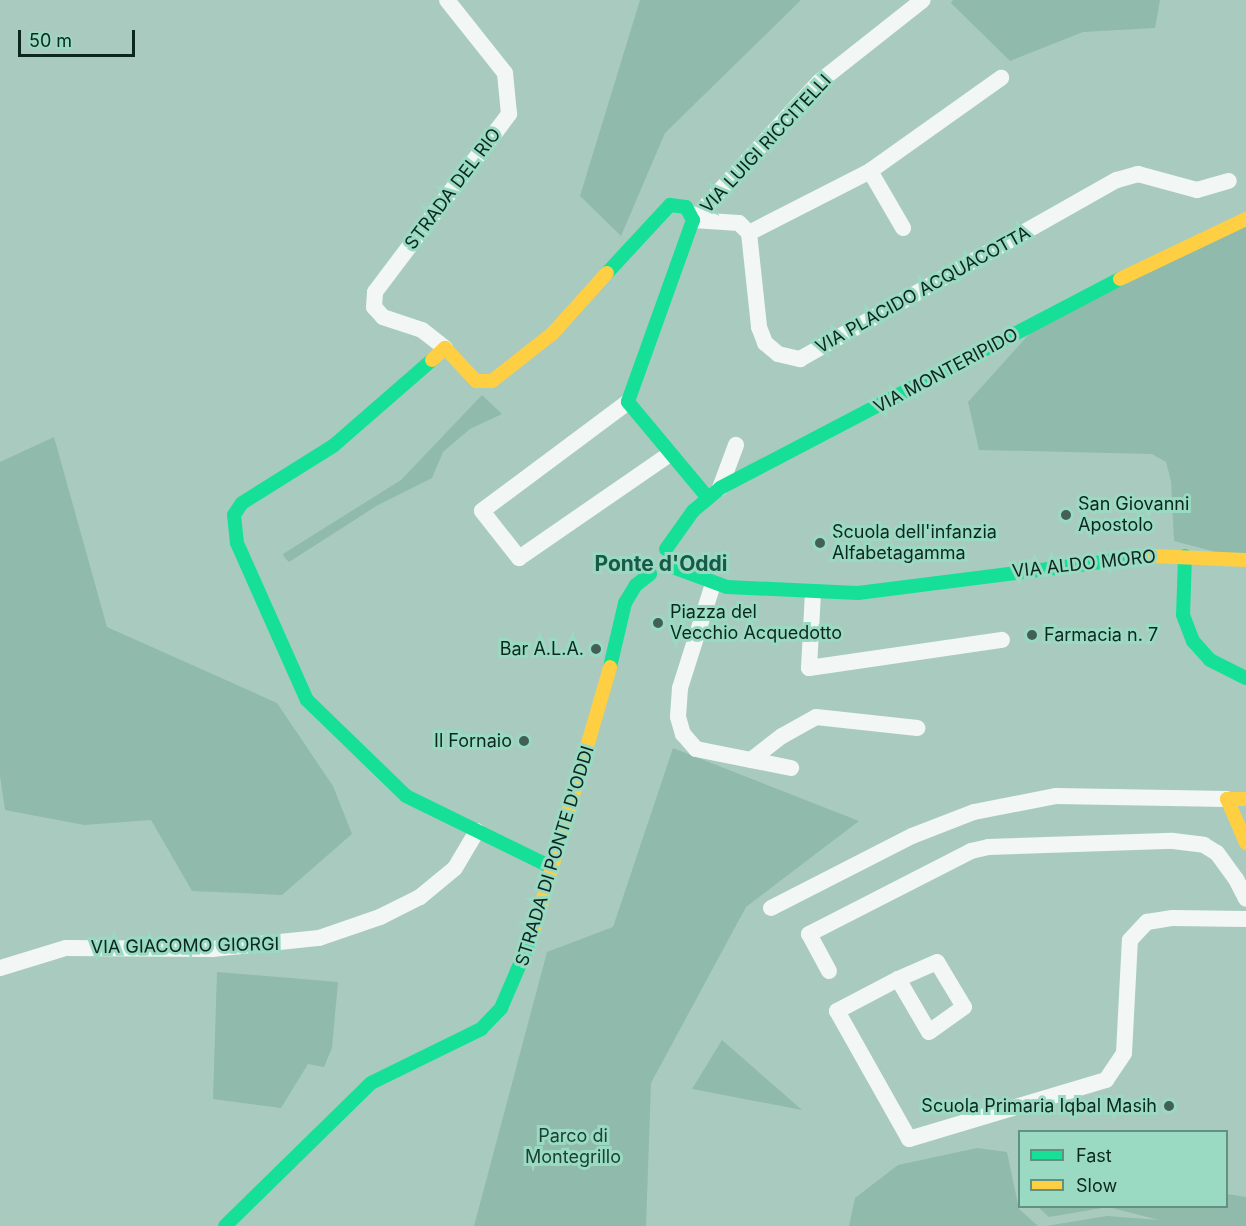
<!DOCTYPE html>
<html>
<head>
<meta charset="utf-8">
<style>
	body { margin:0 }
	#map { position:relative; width:1246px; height:1226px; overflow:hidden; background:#a9cbbf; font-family:Inter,sans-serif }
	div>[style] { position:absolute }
	.green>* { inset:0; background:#90baab }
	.street>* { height:16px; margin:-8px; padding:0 8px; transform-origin:8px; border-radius:8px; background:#f2f7f5 }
	.fast>* { height:14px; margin:-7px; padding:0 7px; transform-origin:7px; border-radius:7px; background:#16e098 }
	.slow>* { height:14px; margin:-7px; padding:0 7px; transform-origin:7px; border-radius:7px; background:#ffcf43 }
	.dots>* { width:16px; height:16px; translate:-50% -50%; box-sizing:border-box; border:3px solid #9adac3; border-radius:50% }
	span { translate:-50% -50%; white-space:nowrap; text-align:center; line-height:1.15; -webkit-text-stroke:6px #9adac3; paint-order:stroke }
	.street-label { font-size:18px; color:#0c271f }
	.poi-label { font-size:18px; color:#0c271f }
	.left { translate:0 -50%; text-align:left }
	.right { translate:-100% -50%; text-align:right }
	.park-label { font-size:18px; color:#1b4034 }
	.quarter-label { font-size:21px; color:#175a47; font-weight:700 }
	.legend { position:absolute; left:1018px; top:1130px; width:210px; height:78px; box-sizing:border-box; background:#9adac3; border:2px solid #619281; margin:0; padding:8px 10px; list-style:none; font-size:18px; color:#0c271f }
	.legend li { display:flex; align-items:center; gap:12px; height:30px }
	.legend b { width:30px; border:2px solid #619281 }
	.scale { position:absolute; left:18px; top:30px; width:117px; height:27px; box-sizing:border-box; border:3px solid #0c271f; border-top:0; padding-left:8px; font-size:18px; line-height:21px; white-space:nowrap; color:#0c271f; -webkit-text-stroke:4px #9adac3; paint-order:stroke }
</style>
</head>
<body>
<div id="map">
	<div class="green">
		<div style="clip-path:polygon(640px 0,801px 0,665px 133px,621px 236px,580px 196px)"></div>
		<div style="clip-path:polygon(953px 0,1160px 0,1155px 28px,1083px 32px,1010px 61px,951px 3px)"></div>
		<div style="clip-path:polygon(1246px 219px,1246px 560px,1174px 541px,1171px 481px,1166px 462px,1152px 454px,979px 450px,968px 402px,1040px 322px)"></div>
		<div style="clip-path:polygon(482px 395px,502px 414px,470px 429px,443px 452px,432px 478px,378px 505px,289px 562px,284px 557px,283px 554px,401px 480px)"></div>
		<div style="clip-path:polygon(54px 437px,107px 627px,277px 703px,333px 786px,352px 834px,282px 895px,192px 891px,151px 820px,84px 825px,5px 810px,0 776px,0 462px)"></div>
		<div style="clip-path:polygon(673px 748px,859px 821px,746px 907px,651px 1083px,646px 1226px,474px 1226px,547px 952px,613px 927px)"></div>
		<div style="clip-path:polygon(217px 972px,338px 982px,332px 1048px,324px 1067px,308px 1064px,281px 1108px,213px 1099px)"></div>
		<div style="clip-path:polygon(722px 1040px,802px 1110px,692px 1089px)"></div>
		<div style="clip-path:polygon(977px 1148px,1007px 1152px,1019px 1209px,1038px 1226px,849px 1226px,855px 1198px,898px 1165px)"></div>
		<div style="clip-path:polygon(1227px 1194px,1246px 1197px,1246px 1226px,1046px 1226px,1107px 1216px,1159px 1220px,1108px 1207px,1049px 1217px,1038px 1207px,1226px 1206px)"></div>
	</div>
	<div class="street">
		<div style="left:870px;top:171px;width:66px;rotate:59.9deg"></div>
		<div style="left:693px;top:220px;width:46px;rotate:3.7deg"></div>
		<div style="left:739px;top:223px;width:14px;rotate:45deg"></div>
		<div style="left:749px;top:233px;width:95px;rotate:83.9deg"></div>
		<div style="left:759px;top:327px;width:17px;rotate:69deg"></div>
		<div style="left:765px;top:343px;width:17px;rotate:40deg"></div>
		<div style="left:778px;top:354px;width:23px;rotate:13deg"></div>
		<div style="left:800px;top:359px;width:364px;rotate:-29.5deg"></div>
		<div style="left:1117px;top:180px;width:22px;rotate:-16deg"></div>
		<div style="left:1138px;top:174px;width:61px;rotate:15.2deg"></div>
		<div style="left:1197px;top:190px;width:33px;rotate:-16deg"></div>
		<div style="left:693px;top:220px;width:187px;rotate:-47.6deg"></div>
		<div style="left:819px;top:82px;width:132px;rotate:-38.3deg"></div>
		<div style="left:749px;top:233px;width:136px;rotate:-27.1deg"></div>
		<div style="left:870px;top:171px;width:161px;rotate:-35.4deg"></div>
		<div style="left:445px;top:348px;width:29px;rotate:-142deg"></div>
		<div style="left:422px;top:330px;width:41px;rotate:-161.6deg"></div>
		<div style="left:383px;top:317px;width:13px;rotate:-132deg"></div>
		<div style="left:374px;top:307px;width:15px;rotate:-86deg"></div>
		<div style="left:375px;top:292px;width:223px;rotate:-53deg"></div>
		<div style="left:509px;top:114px;width:41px;rotate:-95.6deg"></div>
		<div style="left:505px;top:73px;width:93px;rotate:-128.5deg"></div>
		<div style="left:628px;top:402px;width:182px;rotate:143.3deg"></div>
		<div style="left:482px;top:511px;width:60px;rotate:51.8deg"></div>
		<div style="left:519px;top:558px;width:183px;rotate:-34.6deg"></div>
		<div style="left:720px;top:488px;width:46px;rotate:-69.6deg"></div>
		<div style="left:713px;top:584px;width:109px;rotate:107.6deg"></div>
		<div style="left:680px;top:688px;width:29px;rotate:94deg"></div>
		<div style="left:678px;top:717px;width:18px;rotate:74deg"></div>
		<div style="left:683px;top:734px;width:20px;rotate:49deg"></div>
		<div style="left:696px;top:749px;width:97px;rotate:11.3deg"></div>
		<div style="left:813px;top:592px;width:76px;rotate:93deg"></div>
		<div style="left:809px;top:668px;width:195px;rotate:-8.3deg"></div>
		<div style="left:751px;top:760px;width:39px;rotate:-38deg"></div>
		<div style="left:782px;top:736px;width:39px;rotate:-29deg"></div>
		<div style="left:816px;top:717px;width:102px;rotate:6.2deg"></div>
		<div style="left:771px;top:908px;width:158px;rotate:-27.1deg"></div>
		<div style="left:912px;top:836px;width:66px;rotate:-21.2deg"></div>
		<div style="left:974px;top:812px;width:84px;rotate:-11deg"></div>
		<div style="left:1056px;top:796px;width:171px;rotate:1deg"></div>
		<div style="left:0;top:968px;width:69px;rotate:-16.9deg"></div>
		<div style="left:66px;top:948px;width:146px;rotate:0.4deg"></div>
		<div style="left:212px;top:949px;width:108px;rotate:-5.9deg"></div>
		<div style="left:319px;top:938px;width:65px;rotate:-19deg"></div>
		<div style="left:380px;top:917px;width:45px;rotate:-26.6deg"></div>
		<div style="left:420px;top:897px;width:45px;rotate:-39.6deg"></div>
		<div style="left:455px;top:868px;width:43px;rotate:-59.3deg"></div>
		<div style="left:829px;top:971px;width:42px;rotate:-118.4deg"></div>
		<div style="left:809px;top:934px;width:182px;rotate:-27.1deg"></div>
		<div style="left:971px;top:851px;width:17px;rotate:-13deg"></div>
		<div style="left:988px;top:847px;width:185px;rotate:-1.9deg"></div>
		<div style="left:1173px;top:841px;width:31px;rotate:7deg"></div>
		<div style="left:1204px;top:845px;width:15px;rotate:32deg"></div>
		<div style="left:1217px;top:853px;width:32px;rotate:54deg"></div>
		<div style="left:1236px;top:879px;width:22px;rotate:63deg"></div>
		<div style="left:898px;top:979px;width:61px;rotate:59.7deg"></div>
		<div style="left:929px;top:1032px;width:43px;rotate:-35.5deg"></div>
		<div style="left:964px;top:1007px;width:52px;rotate:-121deg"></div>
		<div style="left:937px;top:962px;width:43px;rotate:156.4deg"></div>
		<div style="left:898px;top:979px;width:69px;rotate:152.3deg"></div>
		<div style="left:837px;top:1011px;width:147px;rotate:60.6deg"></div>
		<div style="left:909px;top:1139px;width:206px;rotate:-16.7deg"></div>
		<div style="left:1106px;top:1080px;width:32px;rotate:-56deg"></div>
		<div style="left:1124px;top:1053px;width:113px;rotate:-87deg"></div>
		<div style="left:1130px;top:940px;width:25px;rotate:-47deg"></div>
		<div style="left:1147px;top:922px;width:26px;rotate:-9deg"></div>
		<div style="left:1173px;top:918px;width:73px;rotate:0.8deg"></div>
	</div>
	<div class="fast">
		<div style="left:607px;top:273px;width:93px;rotate:-47.2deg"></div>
		<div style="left:670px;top:205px;width:16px;rotate:7deg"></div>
		<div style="left:686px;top:207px;width:15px;rotate:62deg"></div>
		<div style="left:693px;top:220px;width:193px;rotate:109.7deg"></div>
		<div style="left:628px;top:402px;width:125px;rotate:50.2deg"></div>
		<div style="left:432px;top:360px;width:131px;rotate:139deg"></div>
		<div style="left:333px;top:446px;width:107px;rotate:147.9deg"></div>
		<div style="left:242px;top:503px;width:14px;rotate:124deg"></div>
		<div style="left:234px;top:515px;width:28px;rotate:84deg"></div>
		<div style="left:237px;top:543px;width:172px;rotate:66deg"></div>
		<div style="left:307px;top:700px;width:138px;rotate:44.1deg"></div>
		<div style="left:406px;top:796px;width:161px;rotate:26.1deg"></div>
		<div style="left:666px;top:549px;width:47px;rotate:-54.6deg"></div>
		<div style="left:693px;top:511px;width:35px;rotate:-40deg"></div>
		<div style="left:720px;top:488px;width:451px;rotate:-27.6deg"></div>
		<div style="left:1185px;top:556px;width:59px;rotate:91.9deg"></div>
		<div style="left:1183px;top:615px;width:28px;rotate:69deg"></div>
		<div style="left:1193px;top:641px;width:25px;rotate:48deg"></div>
		<div style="left:1210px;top:660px;width:40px;rotate:26.6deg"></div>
		<div style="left:675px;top:568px;width:55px;rotate:20.1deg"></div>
		<div style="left:727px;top:587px;width:131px;rotate:2.6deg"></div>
		<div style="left:858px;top:593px;width:296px;rotate:-7.2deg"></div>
		<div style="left:610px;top:667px;width:66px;rotate:-76.8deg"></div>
		<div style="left:625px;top:603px;width:21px;rotate:-59deg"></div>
		<div style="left:636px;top:585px;width:18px;rotate:-38deg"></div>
		<div style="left:225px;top:1226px;width:204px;rotate:-44.4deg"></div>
		<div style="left:371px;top:1083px;width:123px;rotate:-26.1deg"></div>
		<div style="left:481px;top:1029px;width:29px;rotate:-46deg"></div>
		<div style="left:501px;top:1008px;width:78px;rotate:-66.7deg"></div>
	</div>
	<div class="slow">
		<div style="left:1120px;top:279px;width:140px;rotate:-25.5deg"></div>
		<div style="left:432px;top:360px;width:18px;rotate:-43deg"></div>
		<div style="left:445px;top:348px;width:45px;rotate:46.8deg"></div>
		<div style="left:476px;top:381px;width:16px"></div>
		<div style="left:492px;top:381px;width:76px;rotate:-38.1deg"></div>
		<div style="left:552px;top:334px;width:82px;rotate:-48deg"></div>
		<div style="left:1152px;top:556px;width:94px;rotate:2.4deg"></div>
		<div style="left:1246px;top:799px;width:19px;rotate:180deg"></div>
		<div style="left:1227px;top:799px;width:48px;rotate:66.6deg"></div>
		<div style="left:532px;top:936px;width:280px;rotate:-73.8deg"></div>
	</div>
	<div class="dots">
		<div style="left:1066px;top:515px;background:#436057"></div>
		<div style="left:820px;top:543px;background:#436057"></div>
		<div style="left:658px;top:623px;background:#436057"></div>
		<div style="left:1032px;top:635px;background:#436057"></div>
		<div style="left:596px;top:649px;background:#436057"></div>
		<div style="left:524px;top:741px;background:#436057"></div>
		<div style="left:1169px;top:1106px;background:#436057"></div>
	</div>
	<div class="street-label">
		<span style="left:766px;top:144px;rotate:-47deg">VIA LUIGI RICCITELLI</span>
		<span style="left:453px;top:189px;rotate:-53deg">STRADA DEL RIO</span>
		<span style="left:923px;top:290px;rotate:-29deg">VIA PLACIDO ACQUACOTTA</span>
		<span style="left:946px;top:371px;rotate:-28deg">VIA MONTERIPIDO</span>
		<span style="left:1084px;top:564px;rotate:-6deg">VIA ALDO MORO</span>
		<span style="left:555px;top:856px;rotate:-73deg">STRADA DI PONTE D'ODDI</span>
		<span style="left:185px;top:946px;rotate:-1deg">VIA GIACOMO GIORGI</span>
	</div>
	<div class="poi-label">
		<span class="left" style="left:1078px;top:515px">San Giovanni<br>Apostolo</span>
		<span class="left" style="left:832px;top:543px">Scuola dell'infanzia<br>Alfabetagamma</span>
		<span class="left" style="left:670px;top:623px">Piazza del<br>Vecchio Acquedotto</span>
		<span class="left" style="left:1044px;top:635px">Farmacia n. 7</span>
		<span class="right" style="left:584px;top:649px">Bar A.L.A.</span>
		<span class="right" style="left:512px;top:741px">Il Fornaio</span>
		<span class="right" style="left:1157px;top:1106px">Scuola Primaria Iqbal Masih</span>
	</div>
	<div class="park-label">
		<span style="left:573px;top:1147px">Parco di<br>Montegrillo</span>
	</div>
	<div class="quarter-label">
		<span style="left:661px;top:564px">Ponte d'Oddi</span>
	</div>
	<ul class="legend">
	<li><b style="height:8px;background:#16e098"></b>Fast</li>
	<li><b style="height:8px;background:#ffcf43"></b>Slow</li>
	</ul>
	<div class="scale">50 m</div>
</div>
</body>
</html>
